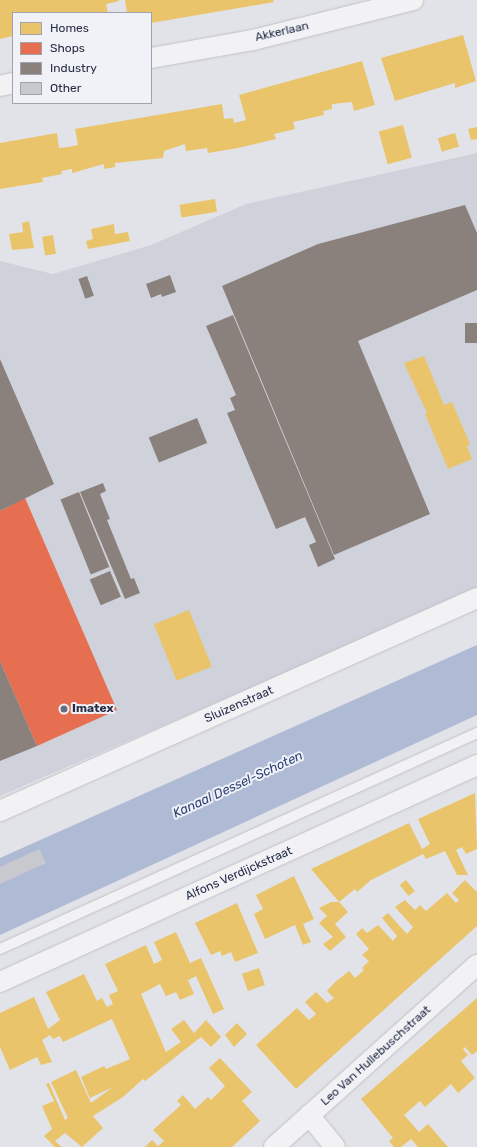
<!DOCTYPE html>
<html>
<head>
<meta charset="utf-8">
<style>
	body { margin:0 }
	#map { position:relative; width:477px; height:1147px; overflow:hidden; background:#e2e3e8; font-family:Rubik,sans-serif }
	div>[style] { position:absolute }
	.built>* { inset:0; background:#d0d2db }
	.water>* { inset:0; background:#afbad4 }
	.homes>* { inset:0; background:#e9c46a; transform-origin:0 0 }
	.shops>* { inset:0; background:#e76f51 }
	.industry>* { inset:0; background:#8a817c; transform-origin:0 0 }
	.building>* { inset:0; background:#c8c9cf }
	.roads { filter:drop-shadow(0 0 1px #c0c1c6) drop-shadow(0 0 1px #c0c1c6) }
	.service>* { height:10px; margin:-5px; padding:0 5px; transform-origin:5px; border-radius:5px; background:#f2f2f4 }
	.minor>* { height:20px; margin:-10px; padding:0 10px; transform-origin:10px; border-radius:10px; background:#f2f2f4 }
	.dots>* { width:11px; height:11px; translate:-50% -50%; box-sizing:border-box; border:2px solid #f0f2f7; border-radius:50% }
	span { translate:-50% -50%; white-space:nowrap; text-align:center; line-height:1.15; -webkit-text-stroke:4px #f0f2f7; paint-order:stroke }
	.street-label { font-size:12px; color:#272d43 }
	.poi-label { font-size:12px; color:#272d43; font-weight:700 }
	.left { translate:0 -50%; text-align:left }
	.water-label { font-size:13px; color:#2f4479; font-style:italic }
	.legend { position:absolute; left:12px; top:12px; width:140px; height:92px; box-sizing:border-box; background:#f0f2f7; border:1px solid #a0a3af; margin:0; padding:5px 7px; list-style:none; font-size:12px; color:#272d43 }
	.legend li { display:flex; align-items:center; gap:8px; height:20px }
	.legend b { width:20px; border:1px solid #a0a3af }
</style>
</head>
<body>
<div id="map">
	<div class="built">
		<div style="clip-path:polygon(477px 153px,477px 590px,0 796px,0 261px,53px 274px,151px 245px,246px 204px)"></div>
	</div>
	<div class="water">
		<div style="clip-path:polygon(477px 645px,477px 715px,0 935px,0 858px)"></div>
	</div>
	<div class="homes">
		<div style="clip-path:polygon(0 0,119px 0,119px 1px,106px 4px,108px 13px,13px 13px,13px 36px,0 39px)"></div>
		<div style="clip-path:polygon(125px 0,273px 0,274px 2px,151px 23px,151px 13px,127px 13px)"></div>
		<div style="clip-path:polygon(463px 35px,476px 81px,455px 88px,455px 83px,395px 101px,381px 58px)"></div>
		<div style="clip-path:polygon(362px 61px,375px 105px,354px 111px,352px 102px,332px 104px,332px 109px,323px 111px,324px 115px,293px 122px,295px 129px,274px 134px,276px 139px,238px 148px,208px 153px,207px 148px,186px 151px,185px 144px,164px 151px,163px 158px,115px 163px,115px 167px,104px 169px,104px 164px,72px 173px,72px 169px,61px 171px,62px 174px,42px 178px,43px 182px,0 189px,0 143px,57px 133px,59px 148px,68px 147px,78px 145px,75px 129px,222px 104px,224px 119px,233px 118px,234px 123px,246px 120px,239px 95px)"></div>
		<div style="left:403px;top:125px;width:34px;height:25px;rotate:75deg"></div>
		<div style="clip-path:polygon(477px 127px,477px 139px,471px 140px,468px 129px)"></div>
		<div style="left:455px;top:133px;width:14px;height:18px;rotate:73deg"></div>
		<div style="left:215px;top:199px;width:13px;height:36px;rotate:81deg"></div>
		<div style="clip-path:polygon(29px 221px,34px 248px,12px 250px,9px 234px,23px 232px,22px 223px)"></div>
		<div style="clip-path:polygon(114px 224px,115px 234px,128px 232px,130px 241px,88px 249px,86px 241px,93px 239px,91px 229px)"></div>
		<div style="left:53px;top:235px;width:19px;height:11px;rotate:81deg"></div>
		<div style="clip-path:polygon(424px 356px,444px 405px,452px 402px,470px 444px,467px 446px,472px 459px,448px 469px,425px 414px,427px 413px,404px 363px)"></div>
		<div style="left:189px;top:610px;width:61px;height:38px;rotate:68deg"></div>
		<div style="clip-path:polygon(475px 793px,477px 849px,466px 854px,462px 847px,456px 850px,468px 875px,457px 875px,445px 851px,426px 859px,423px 854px,371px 880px,357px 892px,355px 889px,339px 902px,311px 869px,409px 823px,422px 849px,430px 844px,418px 819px)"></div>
		<div style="clip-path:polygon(294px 876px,314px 919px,303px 924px,311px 942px,303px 945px,295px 925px,265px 939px,254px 914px,263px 909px,256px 895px)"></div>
		<div style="left:406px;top:880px;width:14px;height:8px;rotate:51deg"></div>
		<div style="clip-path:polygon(465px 880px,477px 892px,477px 926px,296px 1089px,256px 1045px,297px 1008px,309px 1020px,316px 1014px,305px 1002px,316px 992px,327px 1003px,334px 998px,327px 991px,334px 983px,349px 971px,355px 978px,364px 970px,362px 968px,369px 961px,362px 955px,369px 949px,356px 934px,362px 928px,367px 933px,378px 925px,393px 941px,397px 936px,382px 918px,388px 913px,407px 934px,413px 927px,395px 907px,405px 900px,415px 910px,420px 905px,426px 911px,447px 893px,456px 903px,459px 900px,452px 893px)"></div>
		<div style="clip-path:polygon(331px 902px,339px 902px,348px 912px,335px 924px,346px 937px,330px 951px,323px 944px,333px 937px,319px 923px,327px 916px,319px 908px)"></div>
		<div style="clip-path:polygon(237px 903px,258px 953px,235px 962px,231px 952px,222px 956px,220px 951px,211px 955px,195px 923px)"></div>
		<div style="clip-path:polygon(176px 932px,190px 963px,201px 958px,224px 1009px,213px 1014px,196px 976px,188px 980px,194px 994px,180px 1000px,176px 992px,166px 996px,160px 984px,141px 994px,166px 1052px,181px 1042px,171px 1029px,184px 1020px,194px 1033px,206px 1020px,221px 1037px,211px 1047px,201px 1037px,145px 1081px,143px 1079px,123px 1097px,93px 1116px,103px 1128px,82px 1147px,65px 1133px,55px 1141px,62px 1147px,55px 1147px,44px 1136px,52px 1129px,42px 1106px,54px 1101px,46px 1084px,49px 1083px,65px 1120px,68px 1118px,51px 1082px,76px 1070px,91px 1103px,113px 1087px,90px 1098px,81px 1077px,104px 1066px,106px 1069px,130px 1059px,112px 1019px,63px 1042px,60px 1036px,53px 1039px,50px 1035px,42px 1040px,52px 1062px,41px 1065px,37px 1057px,10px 1070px,0 1047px,0 1013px,34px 997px,48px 1029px,60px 1020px,46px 992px,84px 974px,97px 1001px,102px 998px,107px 1007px,113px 1004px,109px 995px,118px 991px,105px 964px,146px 945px,154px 964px,162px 960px,154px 942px)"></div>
		<div style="left:259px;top:968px;width:18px;height:18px;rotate:71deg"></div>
		<div style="clip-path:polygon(477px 998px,477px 1051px,472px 1055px,465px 1047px,463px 1049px,468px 1055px,461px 1061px,475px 1078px,458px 1093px,451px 1084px,425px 1107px,420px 1101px,404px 1115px,419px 1132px,428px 1124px,448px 1147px,418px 1147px,411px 1139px,401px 1147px,394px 1147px,389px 1141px,393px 1138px,361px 1099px)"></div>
		<div style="clip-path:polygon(237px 1023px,247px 1034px,234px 1047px,225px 1035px)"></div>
		<div style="clip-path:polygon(220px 1058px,252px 1092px,242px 1101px,260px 1121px,232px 1147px,145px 1147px,152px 1140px,158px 1146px,164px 1141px,153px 1130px,181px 1105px,177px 1101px,183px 1095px,195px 1109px,208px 1097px,211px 1100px,225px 1086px,209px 1068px)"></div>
	</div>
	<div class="shops">
		<div style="clip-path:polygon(25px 498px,117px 710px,37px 746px,0 661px,0 511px)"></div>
	</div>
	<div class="industry">
		<div style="clip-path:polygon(465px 205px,477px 233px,477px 290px,358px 341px,430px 514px,334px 555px,222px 286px,318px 244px)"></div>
		<div style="clip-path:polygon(170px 275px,176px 292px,162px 297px,161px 294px,151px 298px,146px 284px)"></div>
		<div style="left:87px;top:276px;width:21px;height:9px;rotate:71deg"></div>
		<div style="clip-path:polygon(233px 315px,335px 559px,318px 567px,309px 545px,316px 542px,305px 517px,276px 529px,227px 413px,235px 410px,230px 398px,236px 395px,206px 326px)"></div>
		<div style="left:465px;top:323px;width:12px;height:20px"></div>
		<div style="clip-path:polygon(0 359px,54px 484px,0 511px)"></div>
		<div style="left:197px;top:418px;width:27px;height:52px;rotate:68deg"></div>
		<div style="clip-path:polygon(103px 483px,106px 491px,100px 494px,110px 519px,107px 520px,131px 579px,134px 578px,140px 593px,125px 599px,80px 492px)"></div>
		<div style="left:79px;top:492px;width:81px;height:20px;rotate:68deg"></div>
		<div style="left:110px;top:571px;width:28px;height:22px;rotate:67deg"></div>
		<div style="clip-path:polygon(0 661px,37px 746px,0 761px)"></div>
	</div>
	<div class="building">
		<div style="clip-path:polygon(39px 849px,46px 863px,0 884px,0 867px)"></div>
	</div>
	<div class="roads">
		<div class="service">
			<div style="left:0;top:949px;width:524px;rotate:-24.36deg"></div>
		</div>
		<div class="minor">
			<div style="left:151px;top:58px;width:104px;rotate:-10deg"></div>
			<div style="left:253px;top:40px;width:165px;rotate:-14deg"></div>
			<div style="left:0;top:86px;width:13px;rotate:-13deg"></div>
			<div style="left:0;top:811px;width:522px;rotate:-24.06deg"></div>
			<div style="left:0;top:982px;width:524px;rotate:-24.46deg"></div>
			<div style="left:309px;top:1115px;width:41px;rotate:50.9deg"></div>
			<div style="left:274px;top:1147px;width:273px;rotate:-41.9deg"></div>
		</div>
	</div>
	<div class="dots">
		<div style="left:64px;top:709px;background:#686d7d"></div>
	</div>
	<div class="street-label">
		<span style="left:282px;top:32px;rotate:-13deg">Akkerlaan</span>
		<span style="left:239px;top:705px;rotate:-24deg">Sluizenstraat</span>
		<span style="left:239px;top:874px;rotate:-24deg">Alfons Verdijckstraat</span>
		<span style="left:376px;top:1056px;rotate:-42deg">Leo Van Hullebuschstraat</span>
	</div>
	<div class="poi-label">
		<span class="left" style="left:72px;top:709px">Imatex</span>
	</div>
	<div class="water-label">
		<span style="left:238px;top:785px;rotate:-25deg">Kanaal Dessel-Schoten</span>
	</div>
	<ul class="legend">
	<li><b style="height:11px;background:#e9c46a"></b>Homes</li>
	<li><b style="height:11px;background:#e76f51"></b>Shops</li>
	<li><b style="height:11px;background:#8a817c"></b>Industry</li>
	<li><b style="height:11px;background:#c8c9cf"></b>Other</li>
	</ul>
</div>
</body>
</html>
